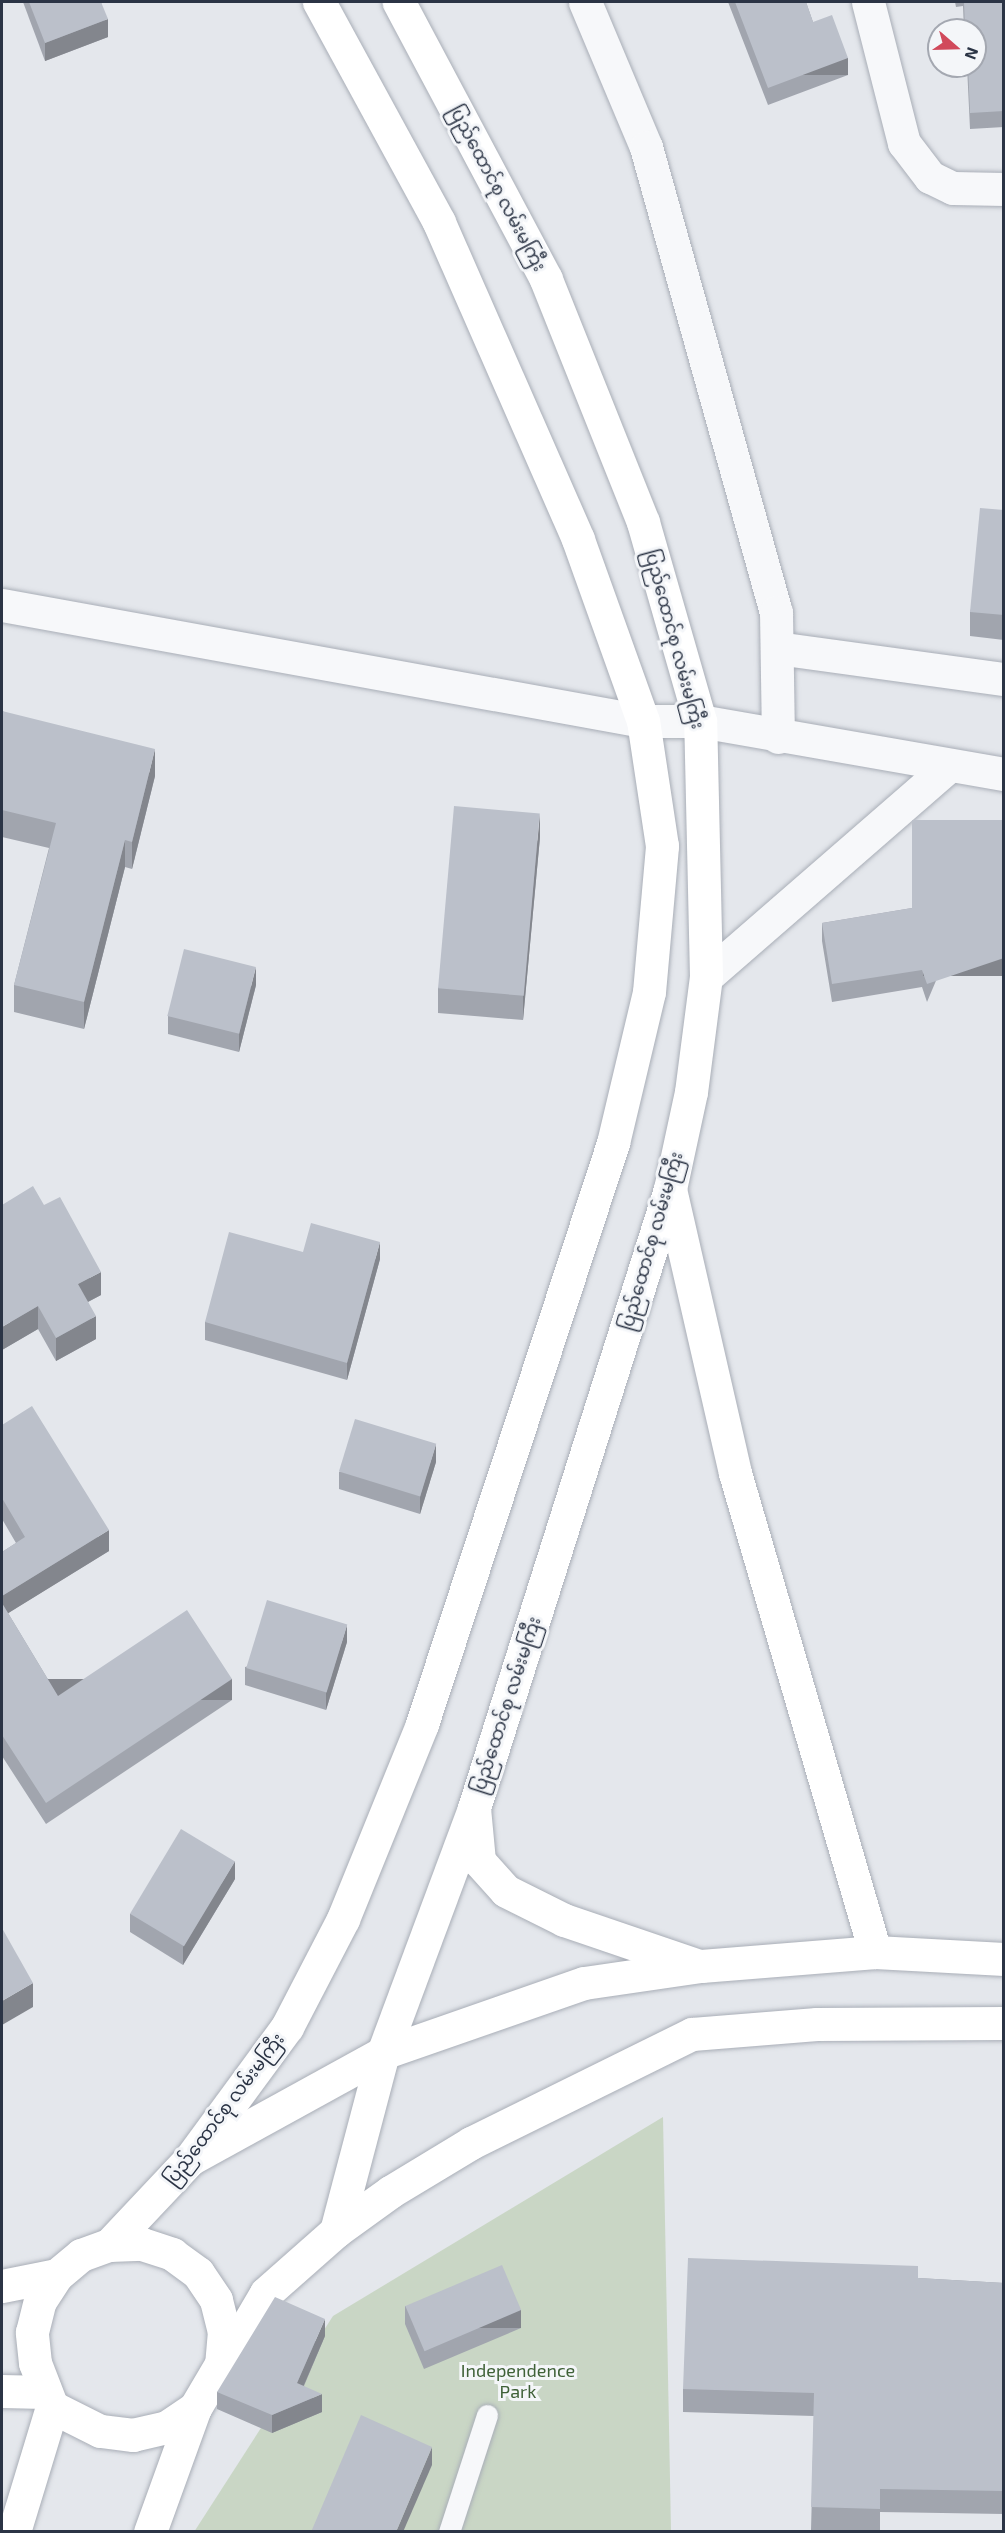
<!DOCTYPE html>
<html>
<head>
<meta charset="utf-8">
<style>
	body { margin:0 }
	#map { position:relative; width:1005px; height:2533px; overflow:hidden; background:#e4e7ec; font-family:"Exo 2","Noto Sans Myanmar",sans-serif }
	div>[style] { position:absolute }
	.green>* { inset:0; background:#c9d6c5 }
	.roads { filter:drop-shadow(0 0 2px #a9aeb7) drop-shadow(0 0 2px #a9aeb7) }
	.service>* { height:21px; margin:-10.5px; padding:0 10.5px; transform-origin:10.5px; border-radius:10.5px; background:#f7f8fa }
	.minor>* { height:33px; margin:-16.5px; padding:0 16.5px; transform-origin:16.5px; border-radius:16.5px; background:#f7f8fa }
	.secondary>* { height:33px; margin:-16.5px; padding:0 16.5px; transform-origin:16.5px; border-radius:16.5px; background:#fff }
	.primary>* { height:33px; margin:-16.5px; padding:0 16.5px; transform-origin:16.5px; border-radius:16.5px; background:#fff }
	.wall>* { inset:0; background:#a1a5ae }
	.shaded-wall>* { inset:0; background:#83868d; transform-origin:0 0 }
	.building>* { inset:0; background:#bbc0ca; transform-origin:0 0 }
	span { translate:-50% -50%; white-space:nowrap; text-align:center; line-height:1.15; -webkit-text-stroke:6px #f4f6f9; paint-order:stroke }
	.street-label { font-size:18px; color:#2b3445 }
	.park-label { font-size:18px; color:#3f6138 }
	.frame { position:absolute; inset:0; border:3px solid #2b3445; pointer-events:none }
	.north { position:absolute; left:927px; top:18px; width:60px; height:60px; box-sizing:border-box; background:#f4f6f9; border:2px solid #a4a8b1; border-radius:50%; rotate:110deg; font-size:16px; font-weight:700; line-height:24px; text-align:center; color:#2b3445 }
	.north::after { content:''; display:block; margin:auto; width:21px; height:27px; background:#d1495b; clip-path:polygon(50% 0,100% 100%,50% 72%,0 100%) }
</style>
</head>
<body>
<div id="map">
	<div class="green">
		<div style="clip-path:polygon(663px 2117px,671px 2531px,194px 2532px,333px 2316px)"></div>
	</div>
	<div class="roads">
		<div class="service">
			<div style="left:449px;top:2532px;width:123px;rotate:-72deg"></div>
		</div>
		<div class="minor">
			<div style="left:585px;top:2px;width:157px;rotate:67.2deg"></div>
			<div style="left:646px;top:147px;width:483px;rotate:74.4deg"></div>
			<div style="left:776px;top:612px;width:125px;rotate:89.1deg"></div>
			<div style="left:868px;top:2px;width:146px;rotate:75.7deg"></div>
			<div style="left:904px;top:143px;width:43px;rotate:52.6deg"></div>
			<div style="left:930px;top:177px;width:25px;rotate:26deg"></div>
			<div style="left:953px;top:188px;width:51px;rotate:1.1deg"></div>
			<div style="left:2px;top:605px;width:651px;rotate:10.26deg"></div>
			<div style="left:643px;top:721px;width:57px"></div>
			<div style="left:700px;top:721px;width:309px;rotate:9.9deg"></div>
			<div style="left:777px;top:648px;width:229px;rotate:7.8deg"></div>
			<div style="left:706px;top:977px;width:323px;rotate:-41deg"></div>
		</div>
		<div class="secondary">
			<div style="left:474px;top:1808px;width:53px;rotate:84.6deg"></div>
			<div style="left:479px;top:1861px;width:40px;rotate:48deg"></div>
			<div style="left:506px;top:1891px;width:65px;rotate:26.6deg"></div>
			<div style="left:564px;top:1920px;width:139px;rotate:18.8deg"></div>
			<div style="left:190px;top:2159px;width:220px;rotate:-28.8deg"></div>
			<div style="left:383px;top:2053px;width:213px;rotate:-19.2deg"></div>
			<div style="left:584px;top:1983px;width:118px;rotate:-8.3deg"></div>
			<div style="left:701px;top:1966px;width:175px;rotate:-4.6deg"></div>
			<div style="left:875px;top:1952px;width:129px;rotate:3.1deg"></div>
			<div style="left:336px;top:2231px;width:67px;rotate:-35.8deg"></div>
			<div style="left:390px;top:2192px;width:95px;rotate:-31.2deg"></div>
			<div style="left:471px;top:2143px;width:246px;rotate:-26.3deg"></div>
			<div style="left:692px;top:2034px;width:125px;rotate:-4.6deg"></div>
			<div style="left:817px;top:2024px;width:187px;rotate:-0.3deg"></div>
			<div style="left:2px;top:2286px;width:56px;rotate:-11.3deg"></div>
			<div style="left:2px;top:2391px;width:43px;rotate:1.3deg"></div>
		</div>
		<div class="primary">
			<div style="left:670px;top:1189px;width:291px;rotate:77.1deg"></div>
			<div style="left:735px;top:1473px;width:499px;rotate:73.7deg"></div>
			<div style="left:142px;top:2244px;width:32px;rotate:18deg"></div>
			<div style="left:172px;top:2254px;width:32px;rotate:36deg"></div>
			<div style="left:198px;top:2273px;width:32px;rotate:56deg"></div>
			<div style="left:216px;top:2300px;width:32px;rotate:76deg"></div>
			<div style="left:224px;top:2331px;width:33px;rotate:95deg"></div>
			<div style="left:221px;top:2364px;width:51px;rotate:120.6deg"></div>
			<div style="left:195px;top:2408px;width:34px;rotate:146deg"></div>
			<div style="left:167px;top:2427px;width:35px;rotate:167deg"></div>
			<div style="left:133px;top:2435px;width:33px;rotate:-173deg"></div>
			<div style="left:100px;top:2431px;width:54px;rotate:-153.4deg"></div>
			<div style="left:52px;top:2407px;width:47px;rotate:-111.1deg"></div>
			<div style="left:35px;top:2363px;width:31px;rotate:-96deg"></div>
			<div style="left:32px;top:2332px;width:32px;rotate:-76deg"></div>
			<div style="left:40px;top:2301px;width:31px;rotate:-57deg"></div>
			<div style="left:57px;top:2275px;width:31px;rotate:-40deg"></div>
			<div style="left:81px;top:2255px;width:30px;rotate:-20deg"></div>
			<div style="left:109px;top:2245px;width:33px;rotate:-2deg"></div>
			<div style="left:109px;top:2245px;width:118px;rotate:-46.7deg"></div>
			<div style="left:190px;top:2159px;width:164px;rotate:-53.7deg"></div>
			<div style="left:287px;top:2027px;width:122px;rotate:-62.6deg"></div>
			<div style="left:343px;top:1919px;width:210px;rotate:-67.9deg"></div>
			<div style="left:422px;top:1724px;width:612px;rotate:-71.8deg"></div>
			<div style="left:613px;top:1143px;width:155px;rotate:-76.6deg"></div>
			<div style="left:649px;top:992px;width:147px;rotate:-84.9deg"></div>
			<div style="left:662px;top:846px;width:126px;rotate:-98.6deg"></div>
			<div style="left:643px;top:721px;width:193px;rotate:-109.7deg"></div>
			<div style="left:578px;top:539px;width:346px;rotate:-113.7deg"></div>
			<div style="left:439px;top:222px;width:251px;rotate:-118.6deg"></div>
			<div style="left:213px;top:2383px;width:104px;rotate:-59.5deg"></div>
			<div style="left:266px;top:2293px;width:94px;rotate:-41.5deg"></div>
			<div style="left:336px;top:2231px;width:184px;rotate:-75.2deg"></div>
			<div style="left:383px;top:2053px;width:261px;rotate:-69.6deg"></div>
			<div style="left:474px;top:1808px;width:649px;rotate:-72.43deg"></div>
			<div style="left:670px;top:1189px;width:99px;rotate:-77.8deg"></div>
			<div style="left:691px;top:1092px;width:116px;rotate:-82.6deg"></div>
			<div style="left:706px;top:977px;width:256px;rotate:-91.3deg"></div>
			<div style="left:700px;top:721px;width:207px;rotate:-106deg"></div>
			<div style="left:643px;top:522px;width:262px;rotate:-111.8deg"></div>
			<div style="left:546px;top:279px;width:314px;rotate:-118deg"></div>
			<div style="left:14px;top:2532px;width:131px;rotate:-73.1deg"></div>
			<div style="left:150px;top:2532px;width:132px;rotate:-70.1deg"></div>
		</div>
	</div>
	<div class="wall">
		<div style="clip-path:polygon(23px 2px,101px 2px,108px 37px,45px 61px)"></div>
		<div style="clip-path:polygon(728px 2px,806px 2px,813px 22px,848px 75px,768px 105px)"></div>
		<div style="clip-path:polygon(955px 2px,1004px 2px,1004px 127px,970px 129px,967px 66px,975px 66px,975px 30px,964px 30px,963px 6px,956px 7px)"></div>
		<div style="clip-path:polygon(1004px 510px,1004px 640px,970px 636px,970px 612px)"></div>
		<div style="clip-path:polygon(2px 711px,155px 776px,132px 869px,125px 867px,84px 1029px,14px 1012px,14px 985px,49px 848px,2px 837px)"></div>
		<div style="clip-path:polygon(1004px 820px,927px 1002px,922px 987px,832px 1002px,822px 941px,822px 923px,912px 908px)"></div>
		<div style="clip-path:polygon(540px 837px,523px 1020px,438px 1013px,438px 988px)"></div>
		<div style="clip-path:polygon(256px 985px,239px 1052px,168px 1034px,168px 1016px)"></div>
		<div style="clip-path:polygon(44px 1205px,101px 1295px,88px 1302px,96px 1339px,56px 1361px,38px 1329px,2px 1350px)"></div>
		<div style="clip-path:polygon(303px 1252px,380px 1259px,347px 1380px,205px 1340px,205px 1322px)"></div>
		<div style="clip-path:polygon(2px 1425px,109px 1551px,8px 1613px,58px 1696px,232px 1700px,46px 1824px,2px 1756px,2px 1552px,16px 1543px,2px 1519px)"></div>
		<div style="clip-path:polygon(436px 1462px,420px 1514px,339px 1489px,339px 1472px)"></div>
		<div style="clip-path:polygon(347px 1642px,326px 1710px,245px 1685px,245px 1667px)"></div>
		<div style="clip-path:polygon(235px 1879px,183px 1965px,130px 1932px,130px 1914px)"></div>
		<div style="clip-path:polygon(918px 2278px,1004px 2283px,1004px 2514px,880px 2512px,880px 2532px,811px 2530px,814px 2416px,683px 2412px,683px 2389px)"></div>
		<div style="clip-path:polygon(405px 2306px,521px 2328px,424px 2369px,405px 2324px)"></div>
		<div style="clip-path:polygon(325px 2336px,304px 2386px,322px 2412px,272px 2433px,217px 2409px,217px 2392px)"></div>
	</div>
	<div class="shaded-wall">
		<div style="clip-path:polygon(108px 19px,108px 37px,45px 61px,45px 43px)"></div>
		<div style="left:848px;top:58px;width:17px;height:85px;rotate:90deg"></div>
		<div style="clip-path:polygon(155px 749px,155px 776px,132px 869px,132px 842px)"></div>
		<div style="clip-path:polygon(540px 813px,540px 837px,523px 1020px,523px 996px)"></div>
		<div style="clip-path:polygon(125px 840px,125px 867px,84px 1029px,84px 1002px)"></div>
		<div style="left:1004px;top:958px;width:18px;height:81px;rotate:90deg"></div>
		<div style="clip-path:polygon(256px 967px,256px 985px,239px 1052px,239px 1034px)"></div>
		<div style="clip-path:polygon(380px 1242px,380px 1259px,347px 1380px,347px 1363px)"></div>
		<div style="clip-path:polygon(101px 1272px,101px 1295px,78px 1307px,78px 1284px)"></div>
		<div style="clip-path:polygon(38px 1306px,38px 1329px,2px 1350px,2px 1327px)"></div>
		<div style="clip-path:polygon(96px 1316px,96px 1339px,56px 1361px,56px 1338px)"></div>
		<div style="clip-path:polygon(436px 1444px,436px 1462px,420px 1514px,420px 1496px)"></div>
		<div style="clip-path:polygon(109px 1530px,109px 1551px,2px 1617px,2px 1596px)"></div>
		<div style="clip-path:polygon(347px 1625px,347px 1642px,326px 1710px,326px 1693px)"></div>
		<div style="left:232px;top:1679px;width:21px;height:224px;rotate:90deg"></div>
		<div style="clip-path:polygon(235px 1861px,235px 1879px,183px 1965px,183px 1947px)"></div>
		<div style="clip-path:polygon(33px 1983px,33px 2007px,2px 2025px,2px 2001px)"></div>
		<div style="left:521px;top:2310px;width:18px;height:105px;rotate:90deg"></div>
		<div style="clip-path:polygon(325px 2319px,325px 2336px,297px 2401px,297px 2383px)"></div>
		<div style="clip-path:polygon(322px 2394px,322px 2412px,272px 2433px,272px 2415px)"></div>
		<div style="clip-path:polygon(432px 2447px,432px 2465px,403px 2532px,396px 2532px)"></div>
	</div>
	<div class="building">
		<div style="clip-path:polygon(29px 2px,101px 2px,108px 19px,45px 43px)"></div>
		<div style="clip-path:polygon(735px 2px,806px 2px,813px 22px,832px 15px,848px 58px,768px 88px)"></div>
		<div style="clip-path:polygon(964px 2px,1004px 2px,1004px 111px,970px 113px,968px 66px,975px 66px,975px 30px,965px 30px)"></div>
		<div style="clip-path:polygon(980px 508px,1004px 510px,1004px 615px,970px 612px)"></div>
		<div style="clip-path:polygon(2px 711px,155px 749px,132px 842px,125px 840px,84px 1002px,14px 985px,56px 823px,2px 810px)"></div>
		<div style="left:454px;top:806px;width:86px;height:183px;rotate:5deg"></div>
		<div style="clip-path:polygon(912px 820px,1004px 820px,1004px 958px,927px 984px,922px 970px,832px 984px,822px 923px,912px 908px)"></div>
		<div style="left:184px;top:949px;width:74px;height:69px;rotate:14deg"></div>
		<div style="clip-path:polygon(33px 1186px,44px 1205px,60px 1197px,101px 1272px,78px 1284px,96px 1316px,56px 1338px,38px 1306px,2px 1327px,2px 1205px)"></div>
		<div style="clip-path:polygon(311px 1223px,380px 1242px,347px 1363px,205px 1322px,229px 1232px,303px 1252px)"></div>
		<div style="clip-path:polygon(32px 1406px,109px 1530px,2px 1596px,2px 1552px,25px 1537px,2px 1498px,2px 1425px)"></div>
		<div style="left:355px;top:1419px;width:85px;height:55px;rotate:17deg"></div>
		<div style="left:267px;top:1600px;width:84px;height:71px;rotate:17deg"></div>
		<div style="clip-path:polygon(2px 1603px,58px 1696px,187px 1610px,232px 1679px,46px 1803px,2px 1735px)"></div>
		<div style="left:181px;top:1829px;width:63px;height:99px;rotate:31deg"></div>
		<div style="clip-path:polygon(2px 1928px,33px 1983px,2px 2001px)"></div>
		<div style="clip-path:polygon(688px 2258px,918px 2266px,918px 2278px,1004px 2283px,1004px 2491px,880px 2489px,880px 2509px,811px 2507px,814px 2393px,683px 2389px)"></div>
		<div style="left:502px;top:2265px;width:49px;height:105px;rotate:67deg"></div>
		<div style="clip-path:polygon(275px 2297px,325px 2319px,297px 2383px,322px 2394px,272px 2415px,217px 2392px)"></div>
		<div style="clip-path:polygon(361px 2415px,432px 2447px,396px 2532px,311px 2532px)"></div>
	</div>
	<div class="street-label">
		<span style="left:498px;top:188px;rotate:62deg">ပြည်ထောင်စု လမ်းမကြီး</span>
		<span style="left:675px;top:639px;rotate:75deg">ပြည်ထောင်စု လမ်းမကြီး</span>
		<span style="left:651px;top:1241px;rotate:-74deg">ပြည်ထောင်စု လမ်းမကြီး</span>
		<span style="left:506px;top:1705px;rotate:-72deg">ပြည်ထောင်စု လမ်းမကြီး</span>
		<span style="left:224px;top:2109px;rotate:-53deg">ပြည်ထောင်စု လမ်းမကြီး</span>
	</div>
	<div class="park-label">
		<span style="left:518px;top:2381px">Independence<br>Park</span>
	</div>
	<div class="frame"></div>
	<div class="north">N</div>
</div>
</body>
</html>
